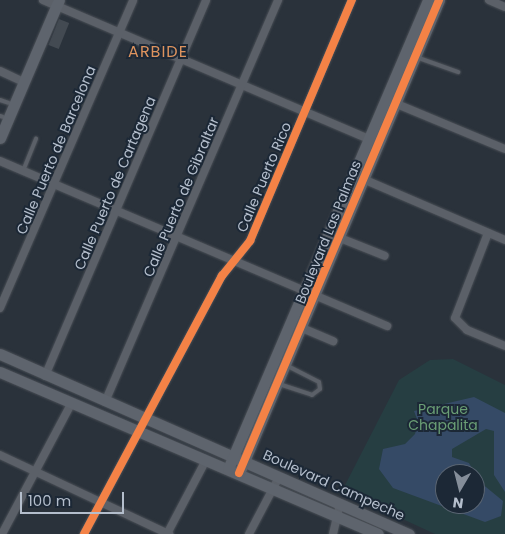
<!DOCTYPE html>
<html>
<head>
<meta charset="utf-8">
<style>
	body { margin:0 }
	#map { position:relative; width:505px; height:534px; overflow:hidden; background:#2a323b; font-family:Poppins,sans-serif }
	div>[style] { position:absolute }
	.green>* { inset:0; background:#263e42 }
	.water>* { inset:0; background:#354a66 }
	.building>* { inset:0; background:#434a52; transform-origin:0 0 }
	.roads { filter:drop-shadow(0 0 1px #494e55) drop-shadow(0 0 1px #494e55) }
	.lane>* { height:4px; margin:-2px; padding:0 2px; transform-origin:2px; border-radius:2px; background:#5b6068 }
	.street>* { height:8px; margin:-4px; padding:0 4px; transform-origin:4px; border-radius:4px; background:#5b6068 }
	.secondary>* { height:11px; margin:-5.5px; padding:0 5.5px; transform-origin:5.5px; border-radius:5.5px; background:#5e646d }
	.cycleway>* { height:8px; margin:-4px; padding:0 4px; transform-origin:4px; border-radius:4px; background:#f48246 }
	span { translate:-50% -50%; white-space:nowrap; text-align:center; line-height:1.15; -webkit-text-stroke:4px #1c2836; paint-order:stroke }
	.street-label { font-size:14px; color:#b4becc }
	.park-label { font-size:14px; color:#6a9e75 }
	.quarter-label { font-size:16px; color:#dd935e; letter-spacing:1px }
	.north { position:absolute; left:435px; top:464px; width:50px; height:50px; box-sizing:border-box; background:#1c2836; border:1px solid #596472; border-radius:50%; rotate:188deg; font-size:14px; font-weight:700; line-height:20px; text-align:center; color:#b4becc }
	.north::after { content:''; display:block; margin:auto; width:18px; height:22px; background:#848d99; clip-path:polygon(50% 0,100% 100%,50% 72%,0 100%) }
	.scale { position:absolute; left:20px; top:492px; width:104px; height:22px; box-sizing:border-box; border:2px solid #b4becc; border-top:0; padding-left:6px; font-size:15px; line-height:18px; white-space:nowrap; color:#b4becc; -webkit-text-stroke:4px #1c2836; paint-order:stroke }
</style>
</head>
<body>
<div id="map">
	<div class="green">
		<div style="clip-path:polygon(evenodd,453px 359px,505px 385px,505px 534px,435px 534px,342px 491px,399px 380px,430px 360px,453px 359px,445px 474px,475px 474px,475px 504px,445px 504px,445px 474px)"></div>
	</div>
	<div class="water">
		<div style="clip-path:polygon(474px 397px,505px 413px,505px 492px,494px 475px,494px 431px,486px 429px,452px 449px,452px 457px,469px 463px,475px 474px,445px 474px,445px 504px,475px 504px,475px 478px,503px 501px,501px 516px,485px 522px,393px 488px,379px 469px,383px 449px,405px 444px,415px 434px,418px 422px,414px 411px)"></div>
	</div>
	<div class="building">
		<div style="left:59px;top:19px;width:11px;height:28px;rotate:22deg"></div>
	</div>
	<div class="roads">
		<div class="lane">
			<div style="left:416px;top:57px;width:45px;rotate:19.7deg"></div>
			<div style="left:0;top:100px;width:9px;rotate:18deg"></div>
			<div style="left:0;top:116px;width:3px;rotate:18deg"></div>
			<div style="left:23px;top:171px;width:35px;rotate:-68deg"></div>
			<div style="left:279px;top:384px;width:35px;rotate:18deg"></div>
			<div style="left:312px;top:395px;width:10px;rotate:-37deg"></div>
			<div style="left:320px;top:389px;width:7px;rotate:-98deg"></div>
			<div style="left:319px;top:382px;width:36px;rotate:-153deg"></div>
		</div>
		<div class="street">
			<div style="left:43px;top:0;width:358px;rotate:23.1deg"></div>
			<div style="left:489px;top:0;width:17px;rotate:24deg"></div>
			<div style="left:0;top:71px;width:21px;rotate:25deg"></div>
			<div style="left:392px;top:102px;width:122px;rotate:22.6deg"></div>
			<div style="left:0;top:161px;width:421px;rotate:23.1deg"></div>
			<div style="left:363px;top:179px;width:155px;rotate:23.2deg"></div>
			<div style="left:488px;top:233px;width:91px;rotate:111.2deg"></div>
			<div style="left:455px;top:318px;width:17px;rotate:45deg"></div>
			<div style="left:467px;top:330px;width:41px;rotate:22.8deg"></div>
			<div style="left:340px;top:238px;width:48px;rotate:21.8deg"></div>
			<div style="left:0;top:308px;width:335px;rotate:-66.6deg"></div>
			<div style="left:302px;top:328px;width:34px;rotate:23deg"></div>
			<div style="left:45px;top:376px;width:409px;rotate:-66.8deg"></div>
			<div style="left:105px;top:402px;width:438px;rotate:-66.7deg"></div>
			<div style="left:0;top:455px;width:187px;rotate:25.1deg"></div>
			<div style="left:2px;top:534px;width:147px;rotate:-62deg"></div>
			<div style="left:84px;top:534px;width:293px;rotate:-61.9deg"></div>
			<div style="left:222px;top:276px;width:45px;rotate:-51.3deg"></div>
			<div style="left:250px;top:241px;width:262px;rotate:-67.1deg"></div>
			<div style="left:167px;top:534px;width:84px;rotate:-62.2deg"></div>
			<div style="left:249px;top:534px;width:64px;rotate:-62.2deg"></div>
			<div style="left:333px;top:534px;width:32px;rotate:-77deg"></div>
		</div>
		<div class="secondary">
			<div style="left:0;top:138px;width:150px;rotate:-66.9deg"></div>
			<div style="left:0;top:354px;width:447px;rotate:23.8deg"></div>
			<div style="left:0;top:372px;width:411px;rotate:23.2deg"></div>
			<div style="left:228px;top:469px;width:510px;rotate:-66.9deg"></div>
			<div style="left:239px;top:473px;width:514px;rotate:-67.08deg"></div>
		</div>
	</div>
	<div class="cycleway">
		<div style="left:239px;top:473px;width:514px;rotate:-67.08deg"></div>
		<div style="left:84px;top:534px;width:293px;rotate:-61.9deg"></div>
		<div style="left:222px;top:276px;width:45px;rotate:-51.3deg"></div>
		<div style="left:250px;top:241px;width:262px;rotate:-67.1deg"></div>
	</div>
	<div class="street-label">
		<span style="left:56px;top:150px;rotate:-67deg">Calle Puerto de Barcelona</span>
		<span style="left:264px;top:177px;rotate:-67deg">Calle Puerto Rico</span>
		<span style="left:115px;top:183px;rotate:-67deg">Calle Puerto de Cartagena</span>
		<span style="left:181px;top:197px;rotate:-67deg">Calle Puerto de Gibraltar</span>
		<span style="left:328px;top:232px;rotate:-68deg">Boulevard Las Palmas</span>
		<span style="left:334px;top:485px;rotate:24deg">Boulevard Campeche</span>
	</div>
	<div class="park-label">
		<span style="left:443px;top:417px">Parque<br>Chapalita</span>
	</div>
	<div class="quarter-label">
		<span style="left:158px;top:52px">ARBIDE</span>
	</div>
	<div class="north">N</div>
	<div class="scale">100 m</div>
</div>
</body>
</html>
